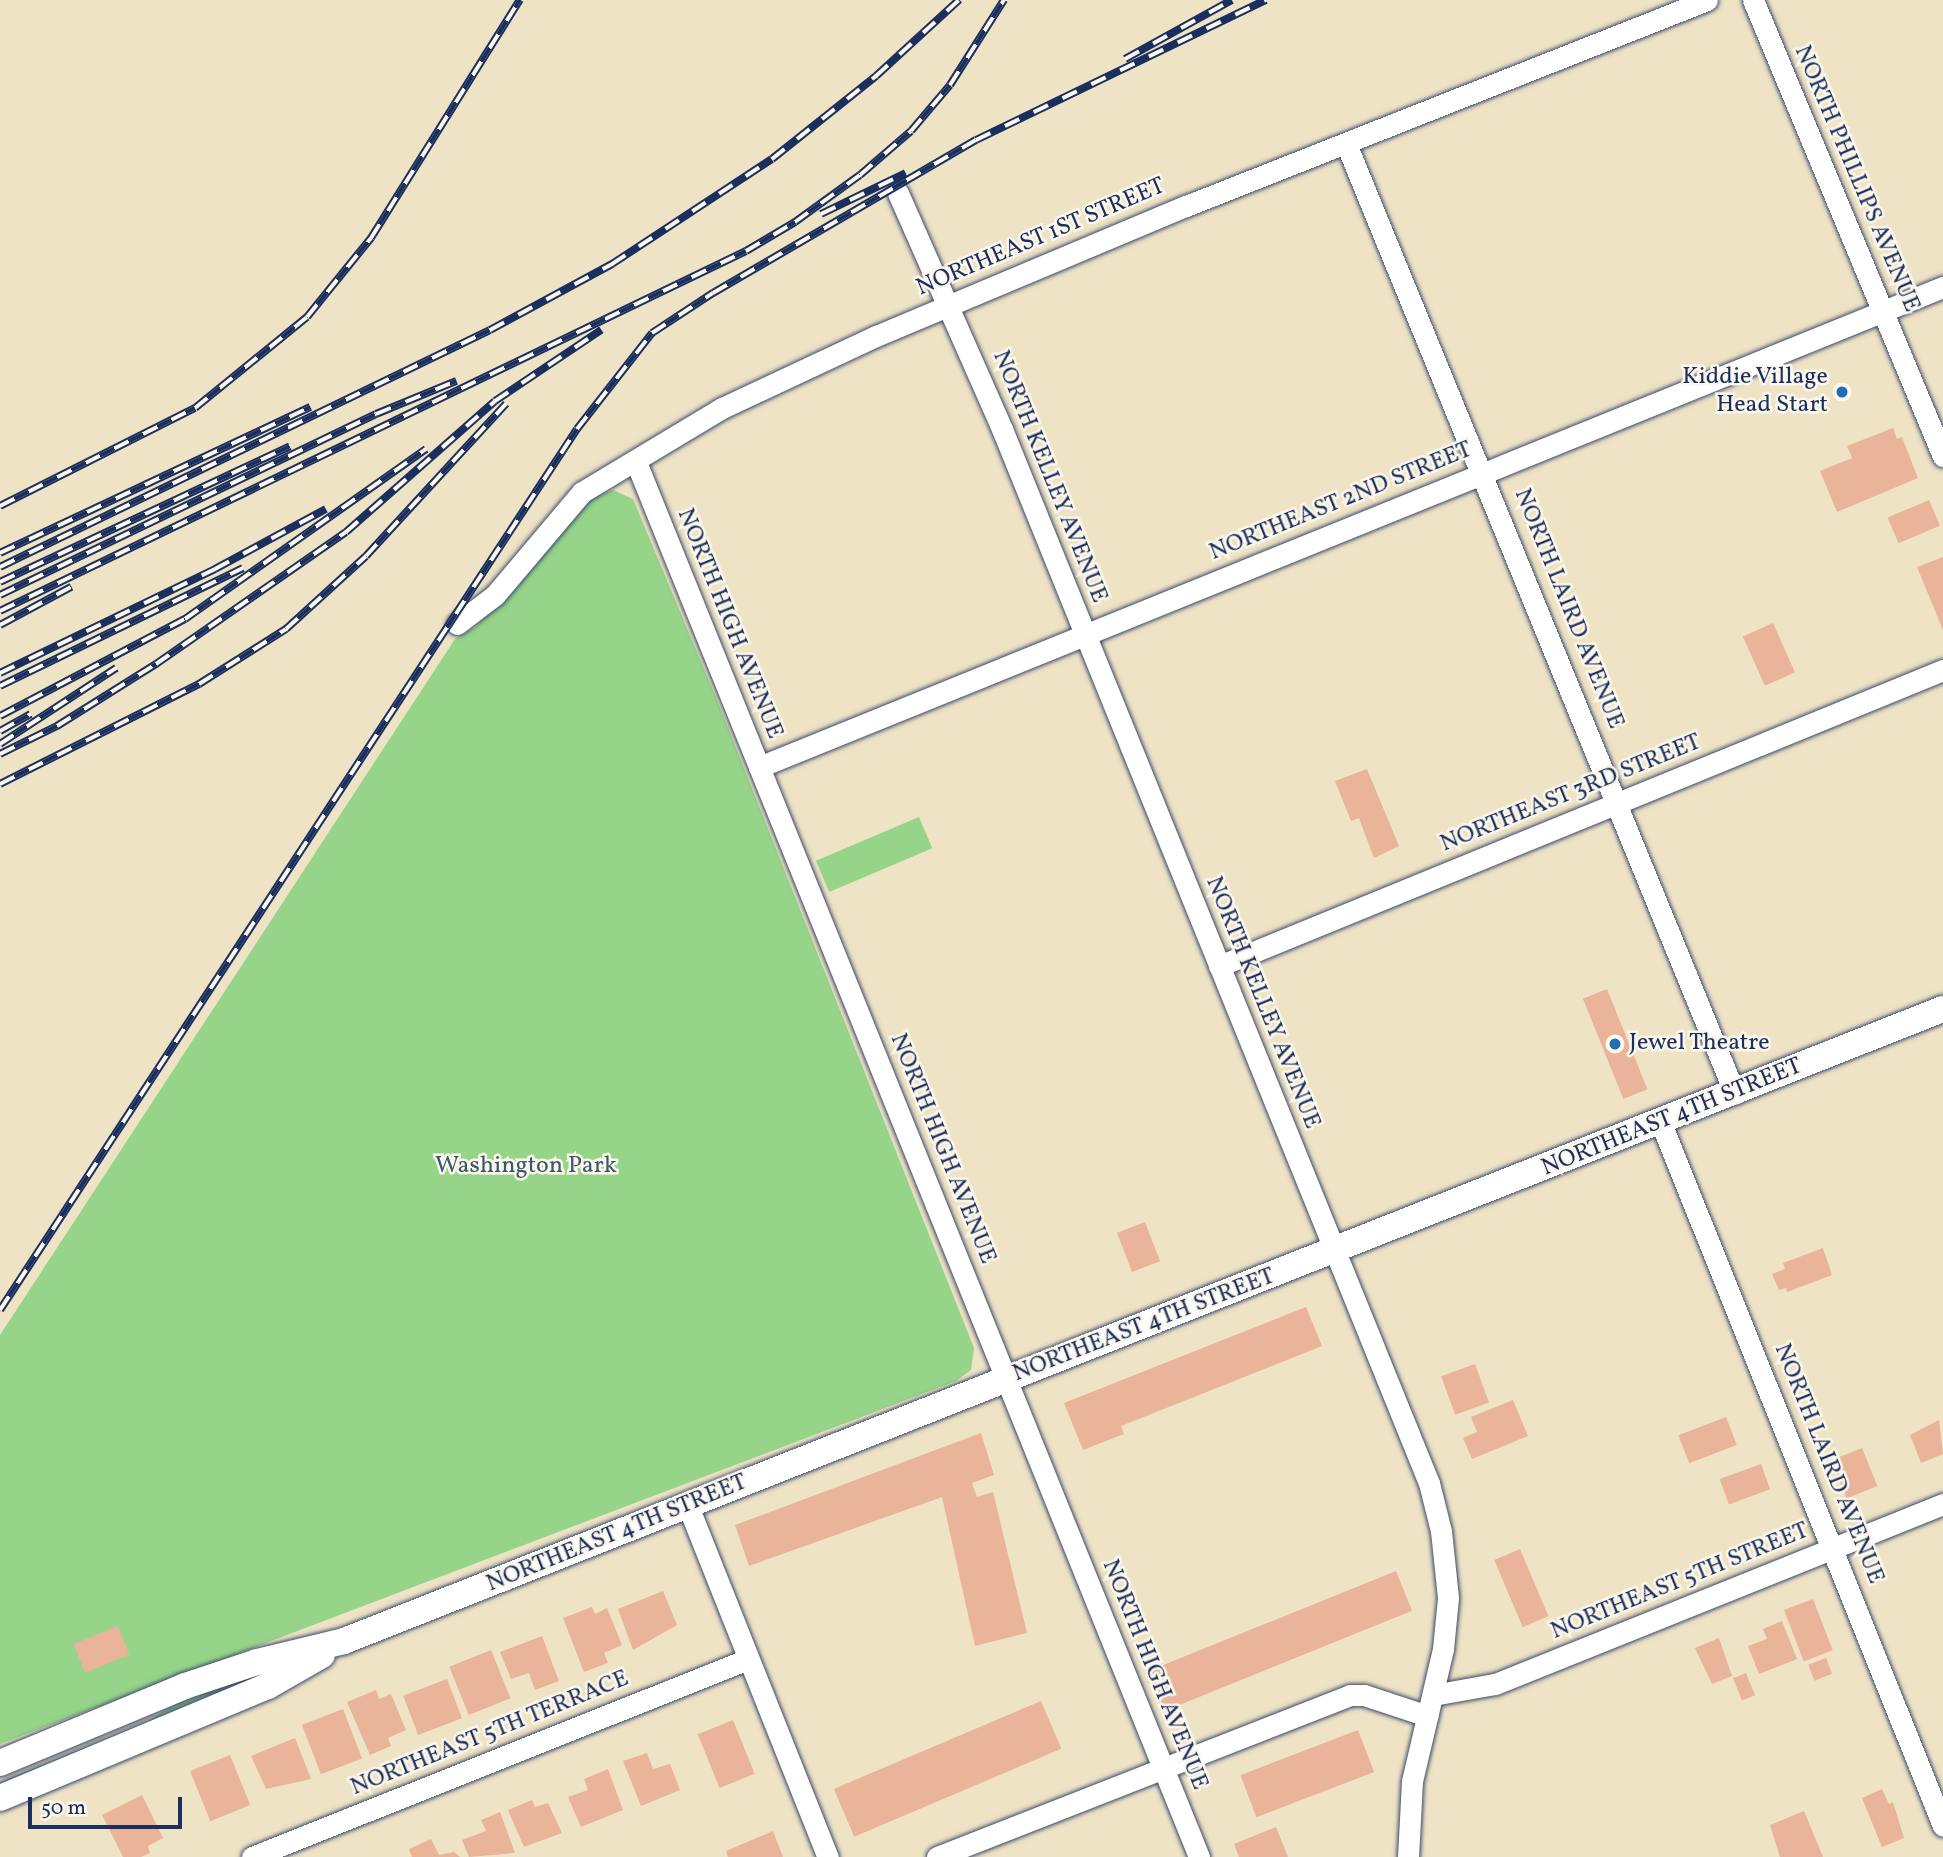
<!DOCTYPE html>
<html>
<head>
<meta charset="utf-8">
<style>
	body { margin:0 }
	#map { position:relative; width:1943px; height:1857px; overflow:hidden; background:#efe3c5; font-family:Vollkorn,serif }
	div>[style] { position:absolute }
	.green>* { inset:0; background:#96d489; transform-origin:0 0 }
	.building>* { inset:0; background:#e9b499; transform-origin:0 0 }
	.roads { filter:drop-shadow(0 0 2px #3b4a6d) drop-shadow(0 0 2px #3b4a6d) }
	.minor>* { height:21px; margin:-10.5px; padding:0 10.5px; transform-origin:10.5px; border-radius:10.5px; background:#fff }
	.major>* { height:26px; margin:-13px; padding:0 13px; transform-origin:13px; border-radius:13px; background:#fff }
	.rail>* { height:8px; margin-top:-4px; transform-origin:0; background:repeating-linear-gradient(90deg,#fbf7ec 0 16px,#1b2f5e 0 32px); box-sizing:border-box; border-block:2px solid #1b2f5e }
	.dots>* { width:19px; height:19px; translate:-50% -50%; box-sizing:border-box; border:4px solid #fbf7ec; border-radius:50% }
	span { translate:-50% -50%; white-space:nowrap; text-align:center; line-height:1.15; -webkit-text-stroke:5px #fbf7ec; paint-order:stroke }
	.street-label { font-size:24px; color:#1b2f5e }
	.poi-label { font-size:24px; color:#1b2f5e }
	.right { translate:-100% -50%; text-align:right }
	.left { translate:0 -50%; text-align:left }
	.park-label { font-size:24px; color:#3a5869 }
	.scale { position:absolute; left:28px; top:1797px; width:154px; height:32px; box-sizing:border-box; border:4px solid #1b2f5e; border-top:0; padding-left:9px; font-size:21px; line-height:24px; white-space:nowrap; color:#1b2f5e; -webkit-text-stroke:5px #fbf7ec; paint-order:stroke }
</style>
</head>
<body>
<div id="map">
	<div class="green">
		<div style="clip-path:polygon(613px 490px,633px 499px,717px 700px,974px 1348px,971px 1370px,956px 1381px,0 1744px,0 1335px,455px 639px,474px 628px,503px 598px,587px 501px)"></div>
		<div style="left:919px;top:817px;width:34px;height:112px;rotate:67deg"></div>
		<div style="clip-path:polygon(261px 1672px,263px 1676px,0 1789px,0 1782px,146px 1723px,175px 1703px)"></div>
	</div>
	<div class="building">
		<div style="clip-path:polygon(1893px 428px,1897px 439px,1902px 437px,1918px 478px,1837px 512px,1820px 471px,1852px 458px,1847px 446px)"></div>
		<div style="left:1929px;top:500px;width:28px;height:45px;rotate:67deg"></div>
		<div style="clip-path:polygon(1943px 557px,1943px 630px,1917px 567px)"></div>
		<div style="left:1773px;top:623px;width:54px;height:33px;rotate:66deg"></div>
		<div style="clip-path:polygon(1367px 769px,1399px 846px,1374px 858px,1359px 818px,1351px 821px,1335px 781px)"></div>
		<div style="left:1607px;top:989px;width:108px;height:26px;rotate:68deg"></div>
		<div style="left:1145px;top:1222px;width:42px;height:30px;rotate:69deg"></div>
		<div style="clip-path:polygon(1823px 1248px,1832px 1275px,1787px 1292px,1786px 1288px,1779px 1290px,1772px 1274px,1785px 1269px,1783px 1263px)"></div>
		<div style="clip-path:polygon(1306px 1307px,1322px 1346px,1121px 1426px,1124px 1434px,1083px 1450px,1064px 1403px)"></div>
		<div style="left:1475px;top:1364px;width:41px;height:36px;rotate:70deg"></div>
		<div style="clip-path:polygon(1513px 1400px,1528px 1436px,1472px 1459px,1463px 1438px,1477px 1432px,1471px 1417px)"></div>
		<div style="left:1726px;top:1417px;width:30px;height:51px;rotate:69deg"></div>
		<div style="clip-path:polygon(1939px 1420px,1943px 1454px,1921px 1463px,1910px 1435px)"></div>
		<div style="clip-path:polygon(981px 1433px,994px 1475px,972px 1483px,977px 1497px,993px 1492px,1027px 1633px,975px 1646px,942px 1497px,749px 1566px,735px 1525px)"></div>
		<div style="left:1862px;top:1448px;width:41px;height:33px;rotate:68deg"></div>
		<div style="left:1761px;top:1464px;width:27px;height:44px;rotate:70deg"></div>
		<div style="left:1520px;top:1549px;width:73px;height:28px;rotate:67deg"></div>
		<div style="left:1396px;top:1571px;width:43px;height:267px;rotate:68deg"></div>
		<div style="clip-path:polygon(663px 1591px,677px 1625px,633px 1650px,618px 1609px)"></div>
		<div style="left:1813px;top:1599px;width:55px;height:31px;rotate:69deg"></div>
		<div style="clip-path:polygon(592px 1607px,595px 1614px,607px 1608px,622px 1645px,604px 1653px,608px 1663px,584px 1672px,563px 1618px)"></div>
		<div style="clip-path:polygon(1782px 1621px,1797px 1659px,1759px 1674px,1748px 1646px,1767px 1639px,1763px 1629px)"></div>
		<div style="left:118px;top:1626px;width:31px;height:48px;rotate:68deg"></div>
		<div style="clip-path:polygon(542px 1636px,559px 1681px,535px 1690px,529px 1673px,511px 1679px,500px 1652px)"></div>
		<div style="clip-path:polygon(1719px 1638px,1732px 1676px,1712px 1684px,1695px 1648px)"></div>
		<div style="left:491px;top:1650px;width:52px;height:45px;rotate:68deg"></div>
		<div style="left:1826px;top:1658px;width:17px;height:19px;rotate:69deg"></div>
		<div style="left:1746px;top:1673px;width:24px;height:14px;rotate:68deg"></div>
		<div style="left:447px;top:1679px;width:42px;height:47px;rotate:69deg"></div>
		<div style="clip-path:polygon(376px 1690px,379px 1699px,391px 1694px,406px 1730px,388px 1738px,391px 1746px,370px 1755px,347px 1702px)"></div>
		<div style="left:1041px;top:1701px;width:52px;height:225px;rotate:67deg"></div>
		<div style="left:343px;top:1709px;width:53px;height:44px;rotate:69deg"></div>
		<div style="left:733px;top:1720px;width:58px;height:38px;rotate:68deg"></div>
		<div style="left:1358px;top:1730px;width:45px;height:126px;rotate:69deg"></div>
		<div style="clip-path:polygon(295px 1738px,311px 1779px,266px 1789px,251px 1756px)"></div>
		<div style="clip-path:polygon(647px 1753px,653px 1769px,670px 1764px,680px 1790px,641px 1806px,623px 1761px)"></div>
		<div style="left:230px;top:1755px;width:54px;height:43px;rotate:68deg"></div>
		<div style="clip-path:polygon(608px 1769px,623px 1810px,581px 1827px,568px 1797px,588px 1790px,584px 1779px)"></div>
		<div style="clip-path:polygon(1882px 1789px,1889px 1804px,1893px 1802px,1904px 1838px,1882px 1847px,1862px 1798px)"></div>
		<div style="clip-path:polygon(142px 1795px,163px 1838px,148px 1846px,150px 1853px,141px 1857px,123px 1857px,102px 1815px)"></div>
		<div style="clip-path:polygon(532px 1800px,535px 1807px,548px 1803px,562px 1833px,524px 1847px,508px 1810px)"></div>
		<div style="clip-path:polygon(1804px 1811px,1823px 1857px,1780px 1857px,1770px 1825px)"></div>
		<div style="clip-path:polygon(500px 1812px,515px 1853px,469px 1857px,462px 1840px,486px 1831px,481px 1820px)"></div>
		<div style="clip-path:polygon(1276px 1827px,1288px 1857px,1239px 1857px,1234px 1844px)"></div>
		<div style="clip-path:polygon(773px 1831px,783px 1857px,728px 1857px,726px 1851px)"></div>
		<div style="clip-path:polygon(431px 1839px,439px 1855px,454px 1852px,460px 1857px,412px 1857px,409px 1849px)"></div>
	</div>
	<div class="roads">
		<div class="minor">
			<div style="left:1753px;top:0;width:494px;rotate:67.4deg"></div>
			<div style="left:1347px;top:146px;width:1024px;rotate:67.74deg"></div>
			<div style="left:898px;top:193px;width:258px;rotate:66.2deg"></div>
			<div style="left:1002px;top:429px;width:1137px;rotate:67.95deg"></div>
			<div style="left:1429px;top:1483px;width:49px;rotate:76deg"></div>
			<div style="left:1441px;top:1531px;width:67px;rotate:84deg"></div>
			<div style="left:1448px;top:1598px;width:51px;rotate:95.6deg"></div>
			<div style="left:1443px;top:1649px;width:136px;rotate:103.2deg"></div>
			<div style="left:1412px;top:1781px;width:76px;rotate:93deg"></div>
			<div style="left:636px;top:462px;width:1504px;rotate:68.02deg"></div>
			<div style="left:457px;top:624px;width:48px;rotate:-37.3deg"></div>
			<div style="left:495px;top:595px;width:135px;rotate:-49.8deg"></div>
			<div style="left:582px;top:492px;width:163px;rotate:-31deg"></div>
			<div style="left:722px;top:408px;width:170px;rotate:-25.1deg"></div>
			<div style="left:876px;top:336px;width:336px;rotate:-22.8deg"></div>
			<div style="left:1186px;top:206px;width:560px;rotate:-21.57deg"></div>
			<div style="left:759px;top:767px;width:1278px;rotate:-22.07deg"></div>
			<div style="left:1219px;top:966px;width:782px;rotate:-22.24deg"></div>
			<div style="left:1661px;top:1123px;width:757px;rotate:68.14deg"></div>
			<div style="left:688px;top:1506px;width:378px;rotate:68.3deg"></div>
			<div style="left:1433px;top:1695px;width:63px;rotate:-10.1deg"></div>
			<div style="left:1495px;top:1684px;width:483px;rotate:-21.9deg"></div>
			<div style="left:252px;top:1857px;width:534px;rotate:-21.76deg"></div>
			<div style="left:937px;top:1857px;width:444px;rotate:-21.4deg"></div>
			<div style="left:1350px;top:1695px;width:14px"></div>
			<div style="left:1364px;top:1695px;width:67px;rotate:18.2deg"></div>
		</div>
		<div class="major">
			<div style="left:0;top:1763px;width:200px;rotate:-22.6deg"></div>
			<div style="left:185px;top:1686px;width:76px;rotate:-18.4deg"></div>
			<div style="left:257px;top:1662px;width:89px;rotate:-13.6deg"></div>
			<div style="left:344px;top:1641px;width:1719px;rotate:-21.57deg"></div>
			<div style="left:0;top:1798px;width:290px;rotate:-22.7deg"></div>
			<div style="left:268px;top:1686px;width:62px;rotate:-29.9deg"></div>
		</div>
	</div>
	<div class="rail">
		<div style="left:1125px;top:59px;width:122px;rotate:-28.9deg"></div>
		<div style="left:821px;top:214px;width:94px;rotate:-25.8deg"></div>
		<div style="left:0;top:506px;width:218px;rotate:-26.7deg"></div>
		<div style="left:195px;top:408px;width:144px;rotate:-39.1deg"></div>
		<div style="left:307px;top:317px;width:102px;rotate:-51deg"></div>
		<div style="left:371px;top:238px;width:281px;rotate:-58deg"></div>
		<div style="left:0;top:553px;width:343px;rotate:-25.2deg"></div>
		<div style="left:0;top:567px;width:544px;rotate:-25.81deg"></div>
		<div style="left:490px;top:330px;width:139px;rotate:-28.4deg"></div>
		<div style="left:612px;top:264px;width:191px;rotate:-33.3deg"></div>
		<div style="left:772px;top:159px;width:133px;rotate:-38.6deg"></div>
		<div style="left:876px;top:76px;width:113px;rotate:-42.5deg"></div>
		<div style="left:0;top:582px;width:320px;rotate:-25.1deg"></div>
		<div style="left:0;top:595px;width:417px;rotate:-25.7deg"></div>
		<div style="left:376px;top:414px;width:87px;rotate:-22.4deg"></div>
		<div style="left:0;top:611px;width:828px;rotate:-25.76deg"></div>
		<div style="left:746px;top:251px;width:57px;rotate:-30.6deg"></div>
		<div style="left:795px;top:222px;width:80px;rotate:-35.9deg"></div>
		<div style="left:860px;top:175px;width:67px;rotate:-40.8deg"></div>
		<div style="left:911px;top:131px;width:60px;rotate:-49.7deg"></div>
		<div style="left:950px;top:85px;width:101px;rotate:-57.6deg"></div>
		<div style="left:0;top:625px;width:81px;rotate:-28.2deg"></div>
		<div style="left:0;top:673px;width:239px;rotate:-25.8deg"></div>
		<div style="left:215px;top:569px;width:126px;rotate:-28.4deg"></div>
		<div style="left:0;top:686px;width:270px;rotate:-25.9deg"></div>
		<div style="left:0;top:716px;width:209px;rotate:-27.7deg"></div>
		<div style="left:185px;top:619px;width:295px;rotate:-35.2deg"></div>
		<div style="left:0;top:731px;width:35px;rotate:-29deg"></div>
		<div style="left:0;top:744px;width:139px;rotate:-33.2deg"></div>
		<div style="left:0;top:754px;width:64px;rotate:-26.2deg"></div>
		<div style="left:57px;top:726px;width:117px;rotate:-32.1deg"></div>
		<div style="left:156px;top:664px;width:231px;rotate:-34.8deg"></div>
		<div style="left:346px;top:532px;width:198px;rotate:-41.3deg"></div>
		<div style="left:495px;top:401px;width:128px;rotate:-33.8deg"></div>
		<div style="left:0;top:784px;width:223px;rotate:-26.7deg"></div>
		<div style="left:199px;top:684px;width:103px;rotate:-32.3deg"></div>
		<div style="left:286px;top:629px;width:108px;rotate:-42.4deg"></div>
		<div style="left:366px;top:556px;width:207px;rotate:-47.4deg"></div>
		<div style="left:0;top:1310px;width:1053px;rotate:-56.78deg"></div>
		<div style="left:577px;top:429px;width:122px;rotate:-52deg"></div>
		<div style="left:652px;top:333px;width:73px;rotate:-33.3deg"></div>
		<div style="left:713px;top:293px;width:304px;rotate:-30.2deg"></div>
		<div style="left:976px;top:140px;width:322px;rotate:-25.8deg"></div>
	</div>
	<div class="dots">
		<div style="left:1842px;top:392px;background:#1f6fb2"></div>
		<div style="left:1615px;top:1044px;background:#1f6fb2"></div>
	</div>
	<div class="street-label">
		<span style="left:1856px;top:179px;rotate:67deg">NORTH PHILLIPS AVENUE</span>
		<span style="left:1041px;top:238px;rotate:-23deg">NORTHEAST 1ST STREET</span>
		<span style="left:1049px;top:477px;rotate:68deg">NORTH KELLEY AVENUE</span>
		<span style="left:1341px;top:502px;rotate:-22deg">NORTHEAST 2ND STREET</span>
		<span style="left:1568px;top:609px;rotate:68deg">NORTH LAIRD AVENUE</span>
		<span style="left:729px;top:624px;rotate:68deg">NORTH HIGH AVENUE</span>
		<span style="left:1571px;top:794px;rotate:-22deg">NORTHEAST 3RD STREET</span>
		<span style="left:1262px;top:1003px;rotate:68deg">NORTH KELLEY AVENUE</span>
		<span style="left:1672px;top:1118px;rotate:-22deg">NORTHEAST 4TH STREET</span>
		<span style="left:942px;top:1149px;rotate:68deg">NORTH HIGH AVENUE</span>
		<span style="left:1144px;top:1326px;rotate:-21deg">NORTHEAST 4TH STREET</span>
		<span style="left:1828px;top:1464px;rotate:68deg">NORTH LAIRD AVENUE</span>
		<span style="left:617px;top:1534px;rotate:-22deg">NORTHEAST 4TH STREET</span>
		<span style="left:1680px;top:1582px;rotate:-22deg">NORTHEAST 5TH STREET</span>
		<span style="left:1154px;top:1675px;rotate:68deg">NORTH HIGH AVENUE</span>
		<span style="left:490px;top:1734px;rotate:-22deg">NORTHEAST 5TH TERRACE</span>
	</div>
	<div class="poi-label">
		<span class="right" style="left:1828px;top:392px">Kiddie Village<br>Head Start</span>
		<span class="left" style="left:1629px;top:1044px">Jewel Theatre</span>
	</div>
	<div class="park-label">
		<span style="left:526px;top:1167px">Washington Park</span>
	</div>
	<div class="scale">50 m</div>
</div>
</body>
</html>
